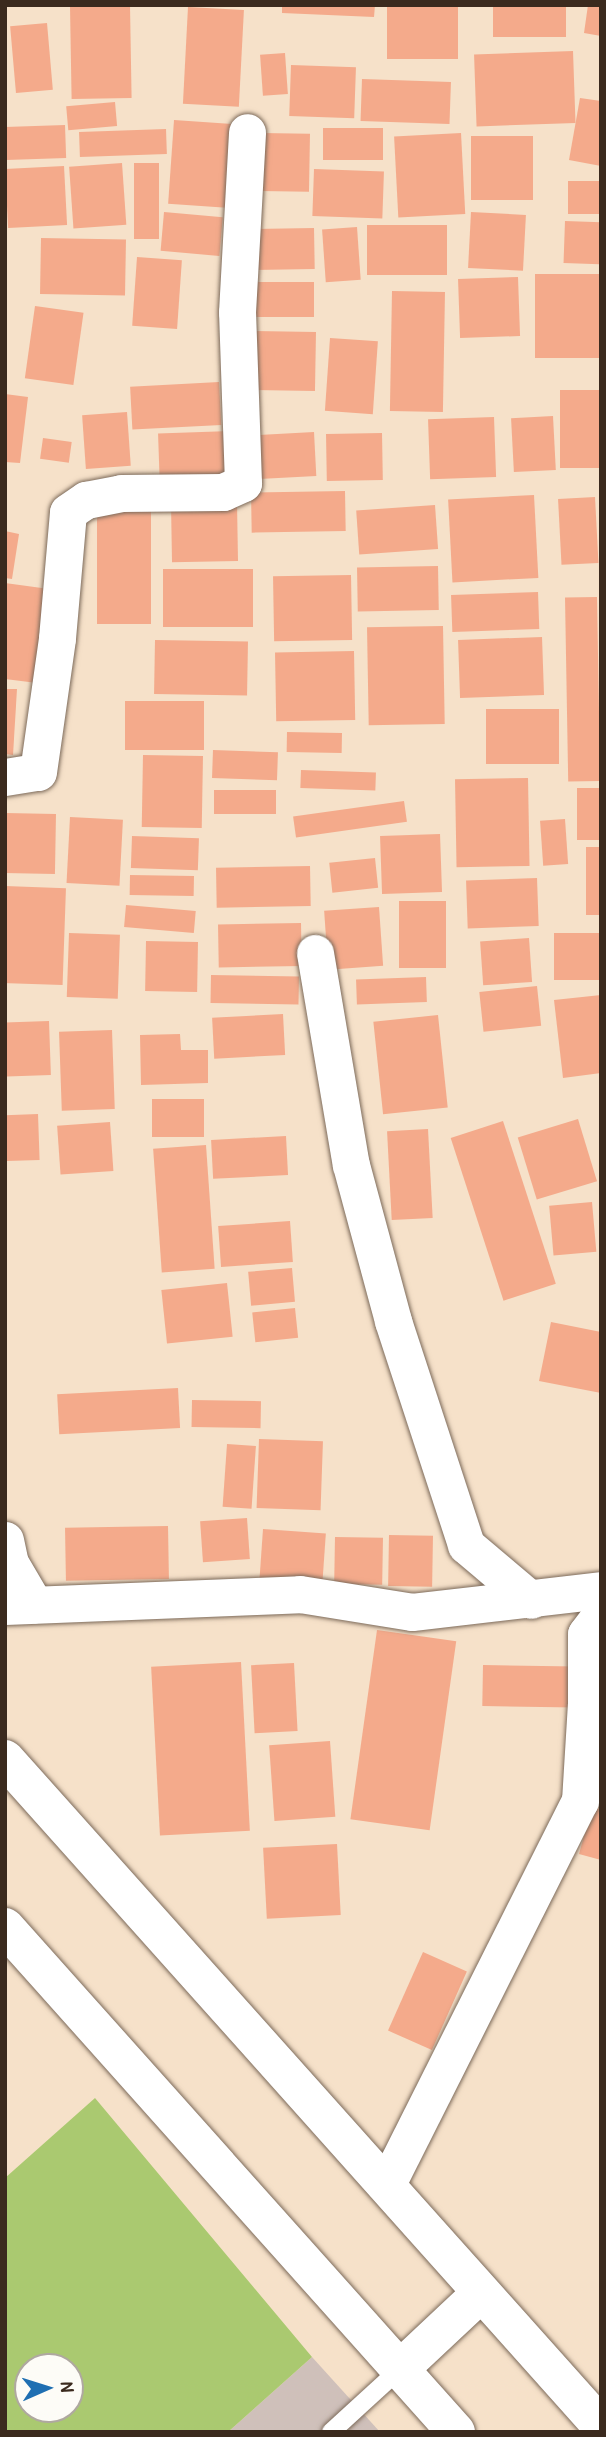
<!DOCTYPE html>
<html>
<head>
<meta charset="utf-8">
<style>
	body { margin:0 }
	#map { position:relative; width:606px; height:2437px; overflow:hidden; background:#f6e1c9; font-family:"Patrick Hand",sans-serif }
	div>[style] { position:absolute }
	.industrial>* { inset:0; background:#cfc0ba }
	.green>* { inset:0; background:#aac970 }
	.building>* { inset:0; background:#f4aa8b; transform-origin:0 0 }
	.roads { filter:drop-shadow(0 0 2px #7c6a5a) drop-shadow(0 0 2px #7c6a5a) }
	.service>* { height:18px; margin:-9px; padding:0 9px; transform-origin:9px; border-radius:9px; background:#fff }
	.minor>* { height:37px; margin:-18.5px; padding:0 18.5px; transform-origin:18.5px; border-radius:18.5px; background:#fff }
	.tertiary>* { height:38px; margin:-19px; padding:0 19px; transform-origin:19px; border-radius:19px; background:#fff }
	span { translate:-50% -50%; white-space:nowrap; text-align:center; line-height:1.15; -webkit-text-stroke:5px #fdfcf7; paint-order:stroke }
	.frame { position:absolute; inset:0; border:7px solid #3b2a1e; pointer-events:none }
	.north { position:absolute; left:14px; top:2353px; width:70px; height:70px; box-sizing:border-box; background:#fdfcf7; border:2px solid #afa8a0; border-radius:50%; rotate:87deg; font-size:19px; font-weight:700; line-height:28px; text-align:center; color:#3b2a1e }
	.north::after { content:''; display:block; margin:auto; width:24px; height:32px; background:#1f6fb2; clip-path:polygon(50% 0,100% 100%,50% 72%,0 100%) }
</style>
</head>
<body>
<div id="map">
	<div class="industrial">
		<div style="clip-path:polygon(312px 2357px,380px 2432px,228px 2432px)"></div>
	</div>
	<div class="green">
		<div style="clip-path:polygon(evenodd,95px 2098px,312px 2357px,228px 2432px,5px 2432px,5px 2178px,95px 2098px,28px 2367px,70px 2367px,70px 2409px,28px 2409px,28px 2367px)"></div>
	</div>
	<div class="building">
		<div style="clip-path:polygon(282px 5px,375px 5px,374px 17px,282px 13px)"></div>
		<div style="left:387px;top:5px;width:71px;height:54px"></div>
		<div style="left:493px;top:5px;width:73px;height:32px"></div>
		<div style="clip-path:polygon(588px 5px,601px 5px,601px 36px,584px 33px)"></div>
		<div style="left:130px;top:6px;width:92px;height:60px;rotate:89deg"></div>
		<div style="left:188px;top:7px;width:56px;height:97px;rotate:3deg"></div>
		<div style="left:47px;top:23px;width:67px;height:37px;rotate:85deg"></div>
		<div style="left:573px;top:51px;width:72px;height:99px;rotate:88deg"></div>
		<div style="left:285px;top:53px;width:41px;height:25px;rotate:86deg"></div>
		<div style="left:291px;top:65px;width:65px;height:51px;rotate:2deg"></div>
		<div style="left:362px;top:79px;width:89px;height:42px;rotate:2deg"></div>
		<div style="clip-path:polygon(580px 98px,601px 101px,601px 166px,569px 160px)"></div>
		<div style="left:115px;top:102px;width:24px;height:49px;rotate:85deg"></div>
		<div style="left:174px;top:120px;width:62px;height:84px;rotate:4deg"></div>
		<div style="left:65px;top:125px;width:33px;height:60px;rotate:88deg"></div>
		<div style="left:383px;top:128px;width:32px;height:60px;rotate:90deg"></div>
		<div style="left:166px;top:129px;width:25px;height:87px;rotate:88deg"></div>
		<div style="left:261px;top:133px;width:49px;height:58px;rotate:1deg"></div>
		<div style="left:461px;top:133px;width:81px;height:67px;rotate:87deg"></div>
		<div style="left:471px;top:136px;width:62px;height:64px"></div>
		<div style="left:122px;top:163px;width:62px;height:53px;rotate:86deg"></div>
		<div style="left:134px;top:163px;width:25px;height:76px"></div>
		<div style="left:64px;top:166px;width:59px;height:59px;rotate:87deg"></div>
		<div style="left:314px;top:169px;width:70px;height:47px;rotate:2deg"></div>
		<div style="left:568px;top:181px;width:33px;height:33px"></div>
		<div style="left:164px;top:212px;width:59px;height:39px;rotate:5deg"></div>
		<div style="left:471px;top:212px;width:55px;height:56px;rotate:3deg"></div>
		<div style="left:565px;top:221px;width:36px;height:42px;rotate:2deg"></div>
		<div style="left:447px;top:225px;width:50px;height:80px;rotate:90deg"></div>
		<div style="left:357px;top:227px;width:53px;height:35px;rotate:86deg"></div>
		<div style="left:314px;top:228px;width:41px;height:62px;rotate:89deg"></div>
		<div style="left:41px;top:238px;width:85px;height:56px;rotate:1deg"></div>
		<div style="left:137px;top:257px;width:45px;height:69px;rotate:4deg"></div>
		<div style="left:535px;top:274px;width:66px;height:84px"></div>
		<div style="left:518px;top:277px;width:59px;height:60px;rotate:88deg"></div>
		<div style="left:253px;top:282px;width:61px;height:35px"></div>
		<div style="left:392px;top:291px;width:53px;height:120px;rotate:1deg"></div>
		<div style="left:35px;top:306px;width:49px;height:73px;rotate:8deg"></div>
		<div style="left:252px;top:331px;width:64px;height:59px;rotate:1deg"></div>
		<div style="left:330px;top:338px;width:48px;height:73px;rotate:4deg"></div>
		<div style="left:219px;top:382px;width:43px;height:89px;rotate:87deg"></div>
		<div style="left:601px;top:390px;width:78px;height:41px;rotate:90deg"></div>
		<div style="clip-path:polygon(5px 394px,28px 397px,20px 463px,5px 462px)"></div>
		<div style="left:127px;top:412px;width:54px;height:45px;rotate:86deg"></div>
		<div style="left:553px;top:416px;width:54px;height:42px;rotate:87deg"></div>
		<div style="left:494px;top:417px;width:60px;height:66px;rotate:88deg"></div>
		<div style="left:231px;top:431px;width:51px;height:73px;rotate:88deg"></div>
		<div style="left:314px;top:432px;width:44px;height:62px;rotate:87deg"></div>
		<div style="left:382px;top:433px;width:47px;height:56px;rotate:89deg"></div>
		<div style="left:43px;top:438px;width:29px;height:21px;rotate:8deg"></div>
		<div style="left:345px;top:491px;width:40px;height:94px;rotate:89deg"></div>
		<div style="left:534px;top:495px;width:83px;height:86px;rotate:87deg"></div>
		<div style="left:595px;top:497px;width:66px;height:37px;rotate:87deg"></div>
		<div style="left:237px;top:503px;width:58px;height:66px;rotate:89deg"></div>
		<div style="left:435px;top:505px;width:44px;height:79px;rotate:86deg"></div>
		<div style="left:97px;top:511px;width:54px;height:113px"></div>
		<div style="clip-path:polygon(5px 531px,19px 534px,12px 579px,5px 578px)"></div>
		<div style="left:438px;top:566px;width:44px;height:81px;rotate:89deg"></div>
		<div style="left:163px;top:569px;width:90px;height:58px"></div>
		<div style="left:351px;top:575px;width:65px;height:78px;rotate:89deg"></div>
		<div style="clip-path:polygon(5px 583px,49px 589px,37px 683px,5px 679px)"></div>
		<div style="left:538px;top:592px;width:37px;height:87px;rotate:88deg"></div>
		<div style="left:597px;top:597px;width:184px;height:32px;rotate:89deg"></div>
		<div style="left:443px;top:626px;width:98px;height:76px;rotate:89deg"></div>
		<div style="left:542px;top:637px;width:58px;height:84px;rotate:88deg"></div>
		<div style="left:155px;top:640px;width:93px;height:54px;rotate:1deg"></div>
		<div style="left:354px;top:651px;width:69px;height:79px;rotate:89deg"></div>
		<div style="clip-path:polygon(5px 689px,17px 689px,13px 755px,5px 754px)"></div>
		<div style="left:125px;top:701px;width:79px;height:49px"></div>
		<div style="left:559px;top:709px;width:55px;height:73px;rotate:90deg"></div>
		<div style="left:287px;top:732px;width:55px;height:20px;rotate:1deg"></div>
		<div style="left:213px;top:750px;width:65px;height:28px;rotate:2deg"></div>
		<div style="left:143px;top:755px;width:60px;height:72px;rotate:1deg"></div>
		<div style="left:301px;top:770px;width:75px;height:18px;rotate:2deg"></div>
		<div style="left:528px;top:778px;width:88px;height:73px;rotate:89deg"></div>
		<div style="left:601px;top:788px;width:52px;height:24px;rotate:90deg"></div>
		<div style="left:214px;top:790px;width:62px;height:24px"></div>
		<div style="left:404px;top:801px;width:21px;height:112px;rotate:82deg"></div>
		<div style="left:5px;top:813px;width:51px;height:60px;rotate:1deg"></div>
		<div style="left:70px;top:817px;width:53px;height:66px;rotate:3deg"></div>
		<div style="left:565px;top:819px;width:45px;height:25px;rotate:86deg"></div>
		<div style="left:440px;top:834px;width:58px;height:60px;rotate:88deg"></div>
		<div style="left:132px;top:836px;width:67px;height:32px;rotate:2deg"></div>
		<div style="left:586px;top:847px;width:15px;height:68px"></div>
		<div style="left:375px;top:858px;width:30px;height:46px;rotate:84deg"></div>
		<div style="left:310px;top:866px;width:40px;height:94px;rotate:89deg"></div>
		<div style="left:130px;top:875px;width:64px;height:20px;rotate:1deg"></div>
		<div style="left:537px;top:878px;width:48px;height:71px;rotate:88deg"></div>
		<div style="left:5px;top:886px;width:61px;height:97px;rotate:2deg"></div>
		<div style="left:399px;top:901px;width:47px;height:67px"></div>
		<div style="left:126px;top:905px;width:70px;height:22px;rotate:5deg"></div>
		<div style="left:379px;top:907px;width:59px;height:55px;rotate:86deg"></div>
		<div style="left:301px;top:923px;width:43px;height:83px;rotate:89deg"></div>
		<div style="left:69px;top:933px;width:51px;height:64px;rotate:2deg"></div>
		<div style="left:601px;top:933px;width:47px;height:47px;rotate:90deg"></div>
		<div style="left:529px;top:938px;width:44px;height:49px;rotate:86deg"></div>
		<div style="left:146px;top:941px;width:52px;height:50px;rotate:1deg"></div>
		<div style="left:211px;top:975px;width:88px;height:28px;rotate:1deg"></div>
		<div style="left:426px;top:977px;width:25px;height:70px;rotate:88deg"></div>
		<div style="left:537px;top:986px;width:40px;height:58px;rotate:84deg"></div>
		<div style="clip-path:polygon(601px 995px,601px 1073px,563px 1078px,554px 1000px)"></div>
		<div style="left:283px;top:1014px;width:41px;height:71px;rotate:87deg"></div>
		<div style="left:438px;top:1015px;width:93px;height:65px;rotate:84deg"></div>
		<div style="left:49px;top:1021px;width:54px;height:44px;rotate:88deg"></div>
		<div style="left:112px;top:1030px;width:79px;height:53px;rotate:88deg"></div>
		<div style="clip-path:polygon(180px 1034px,181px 1050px,208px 1050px,208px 1083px,141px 1085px,140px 1035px)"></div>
		<div style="left:152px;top:1099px;width:52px;height:38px"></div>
		<div style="left:38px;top:1114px;width:46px;height:33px;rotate:88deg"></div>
		<div style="left:578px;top:1119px;width:65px;height:63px;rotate:73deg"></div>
		<div style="left:503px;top:1121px;width:171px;height:55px;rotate:72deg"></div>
		<div style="left:110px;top:1122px;width:49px;height:53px;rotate:86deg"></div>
		<div style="left:428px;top:1129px;width:89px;height:41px;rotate:87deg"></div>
		<div style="left:286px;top:1136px;width:39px;height:75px;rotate:87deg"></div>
		<div style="left:206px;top:1145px;width:124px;height:53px;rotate:86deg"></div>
		<div style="left:592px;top:1202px;width:50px;height:43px;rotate:85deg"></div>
		<div style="left:290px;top:1221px;width:41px;height:72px;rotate:86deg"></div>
		<div style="left:292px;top:1268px;width:34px;height:44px;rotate:85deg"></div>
		<div style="left:227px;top:1283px;width:54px;height:66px;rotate:84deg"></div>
		<div style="left:295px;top:1308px;width:30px;height:43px;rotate:84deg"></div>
		<div style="clip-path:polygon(551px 1322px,601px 1332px,601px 1393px,539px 1381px)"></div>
		<div style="left:178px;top:1388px;width:40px;height:121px;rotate:87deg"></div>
		<div style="left:192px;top:1400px;width:69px;height:27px;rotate:1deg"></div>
		<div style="left:259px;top:1439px;width:64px;height:69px;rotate:2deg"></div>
		<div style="left:227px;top:1444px;width:29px;height:63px;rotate:4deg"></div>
		<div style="left:247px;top:1518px;width:41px;height:47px;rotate:86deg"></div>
		<div style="left:168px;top:1526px;width:53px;height:103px;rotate:89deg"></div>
		<div style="left:263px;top:1529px;width:63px;height:49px;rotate:4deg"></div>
		<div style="left:389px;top:1535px;width:44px;height:51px;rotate:1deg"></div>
		<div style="left:335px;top:1537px;width:48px;height:47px;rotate:1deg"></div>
		<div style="left:377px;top:1630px;width:80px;height:191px;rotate:8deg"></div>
		<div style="left:241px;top:1662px;width:169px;height:90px;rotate:87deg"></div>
		<div style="left:294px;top:1663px;width:68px;height:43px;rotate:87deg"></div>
		<div style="left:483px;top:1665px;width:93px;height:41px;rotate:1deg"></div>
		<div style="left:330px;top:1741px;width:76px;height:61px;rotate:86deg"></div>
		<div style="clip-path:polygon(592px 1807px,601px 1809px,601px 1860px,579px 1854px)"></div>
		<div style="left:337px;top:1844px;width:71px;height:74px;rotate:87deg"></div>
		<div style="left:423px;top:1952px;width:48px;height:86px;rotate:24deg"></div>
	</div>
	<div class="roads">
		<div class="service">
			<div style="left:331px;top:2432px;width:93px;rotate:-42.4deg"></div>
		</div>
		<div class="minor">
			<div style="left:5px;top:777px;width:33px;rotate:-9deg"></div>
			<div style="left:38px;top:772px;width:135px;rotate:-81.9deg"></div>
			<div style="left:57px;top:638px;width:126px;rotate:-85deg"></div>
			<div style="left:68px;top:512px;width:22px;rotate:-34deg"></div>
			<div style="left:86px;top:500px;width:36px;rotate:-11deg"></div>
			<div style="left:121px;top:493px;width:102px;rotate:-0.6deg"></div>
			<div style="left:223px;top:492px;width:22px;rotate:-24deg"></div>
			<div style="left:243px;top:483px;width:171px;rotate:-92deg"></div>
			<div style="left:237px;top:312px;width:180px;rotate:-86.8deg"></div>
			<div style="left:315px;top:953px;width:215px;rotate:80.4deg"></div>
			<div style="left:351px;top:1165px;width:162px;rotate:74.9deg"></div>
			<div style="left:393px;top:1321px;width:236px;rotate:71.9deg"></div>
			<div style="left:466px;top:1545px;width:85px;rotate:40.2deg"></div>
			<div style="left:5px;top:1540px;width:24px;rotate:78deg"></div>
			<div style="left:10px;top:1563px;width:48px;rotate:59.7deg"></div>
			<div style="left:5px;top:1606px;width:295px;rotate:-2.3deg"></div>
			<div style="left:300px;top:1594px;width:113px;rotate:9.1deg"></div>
			<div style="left:412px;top:1612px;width:190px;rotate:-6.6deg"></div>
			<div style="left:387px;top:2184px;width:429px;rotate:-63.3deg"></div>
			<div style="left:580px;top:1801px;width:97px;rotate:-86.5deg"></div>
			<div style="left:586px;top:1704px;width:70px;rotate:-90deg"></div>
			<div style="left:586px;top:1634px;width:25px;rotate:-53deg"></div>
		</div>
		<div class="tertiary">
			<div style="left:5px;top:1759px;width:894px;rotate:48.22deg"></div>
			<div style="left:5px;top:1927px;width:677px;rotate:48.23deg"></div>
			<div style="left:400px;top:2369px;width:111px;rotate:-43.2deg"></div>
		</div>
	</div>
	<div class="frame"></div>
	<div class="north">N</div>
</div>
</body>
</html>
